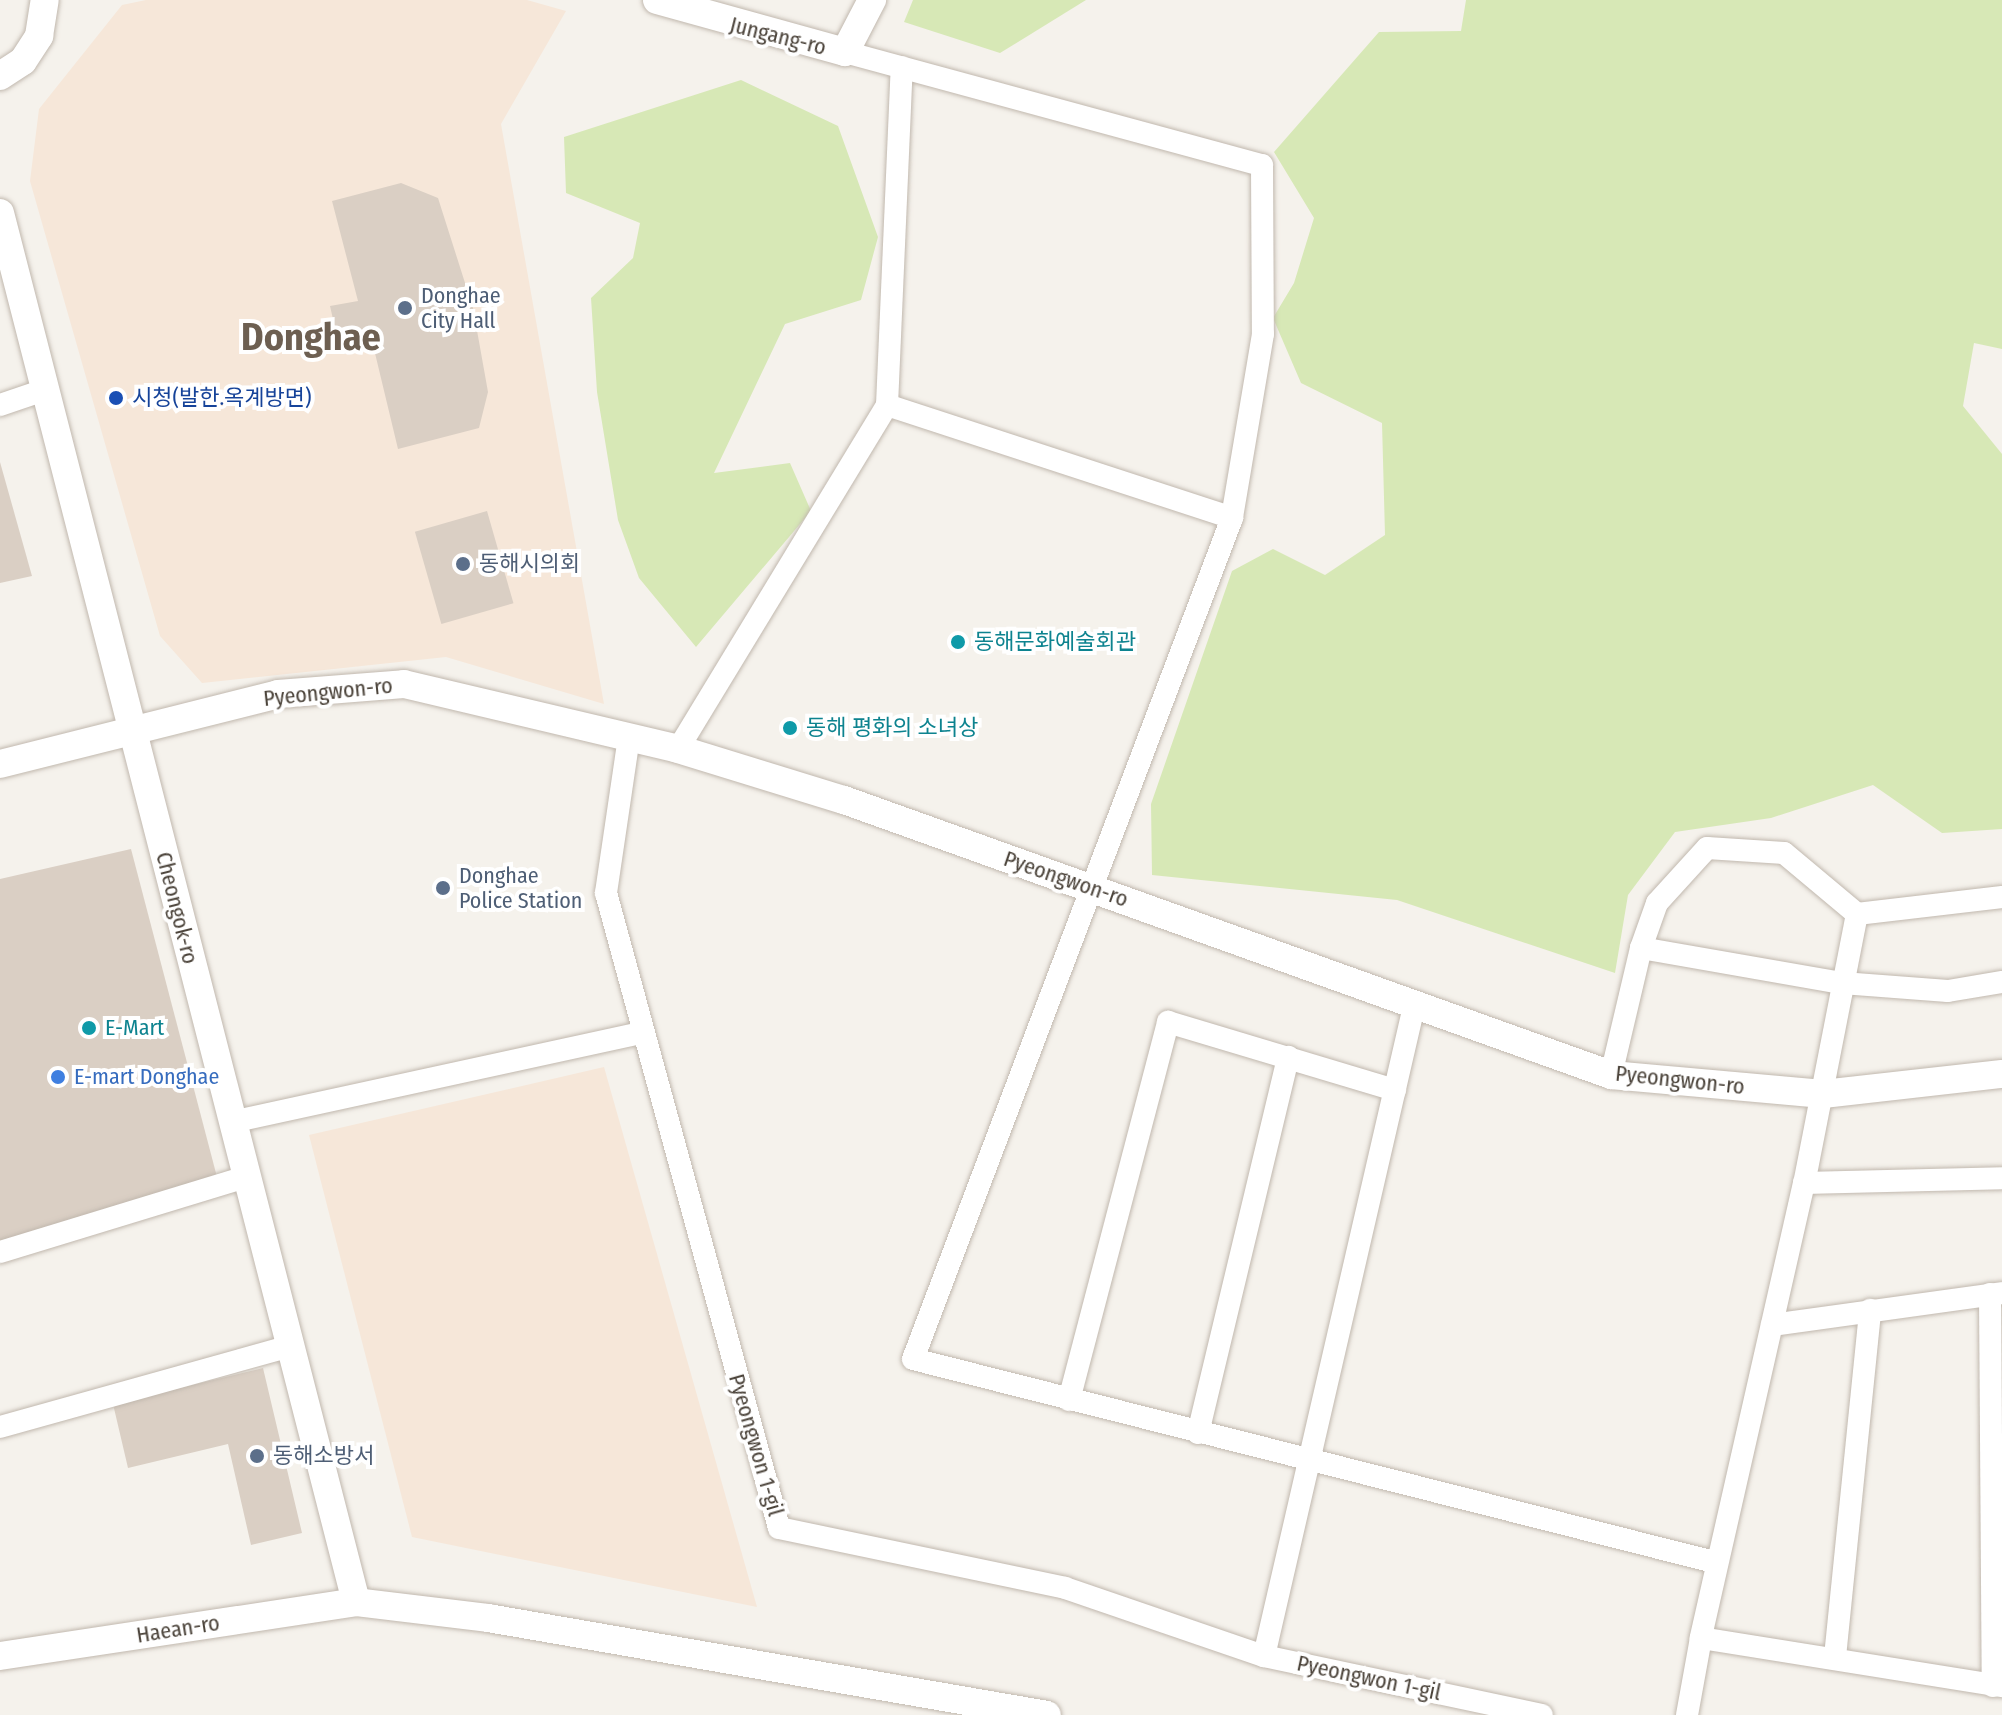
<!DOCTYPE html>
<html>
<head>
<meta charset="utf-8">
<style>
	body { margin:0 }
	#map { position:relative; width:2002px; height:1715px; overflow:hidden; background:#f5f2ec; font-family:"Fira Sans Condensed","Noto Sans KR",sans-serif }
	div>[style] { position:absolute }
	.commercial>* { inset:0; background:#f6e7d9 }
	.green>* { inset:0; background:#d7e8b6 }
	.building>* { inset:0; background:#dacfc4; transform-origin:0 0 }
	.roads { filter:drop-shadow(0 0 2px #c1b8ae) drop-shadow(0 0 2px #c1b8ae) }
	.minor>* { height:22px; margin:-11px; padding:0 11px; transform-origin:11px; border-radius:11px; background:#fff }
	.tertiary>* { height:28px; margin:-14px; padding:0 14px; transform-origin:14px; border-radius:14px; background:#fff }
	.dots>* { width:22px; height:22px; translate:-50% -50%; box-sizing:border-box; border:4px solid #fff; border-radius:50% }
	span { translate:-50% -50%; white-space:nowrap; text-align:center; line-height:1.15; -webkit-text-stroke:8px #fff; paint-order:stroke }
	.street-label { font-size:22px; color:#4a4239 }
	.service-label { font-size:22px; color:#4e5e75 }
	.left { translate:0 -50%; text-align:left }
	.transit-label { font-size:22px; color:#164399 }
	.culture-label { font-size:22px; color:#0d838f }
	.shop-label { font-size:22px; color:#366cbe }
	.town-label { font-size:38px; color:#6d5f51; font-weight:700 }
</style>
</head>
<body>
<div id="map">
	<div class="commercial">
		<div style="clip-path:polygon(146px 0,527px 0,566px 11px,501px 124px,604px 704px,446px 657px,202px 683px,160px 636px,30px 181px,39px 109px,122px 5px)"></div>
		<div style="clip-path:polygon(604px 1067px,757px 1607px,412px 1537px,309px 1135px)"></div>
	</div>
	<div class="green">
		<div style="clip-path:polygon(913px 0,1086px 0,1000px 53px,904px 22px)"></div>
		<div style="clip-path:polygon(1466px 0,2002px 0,2002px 349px,1974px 343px,1963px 406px,2002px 454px,2002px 829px,1942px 833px,1873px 785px,1771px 818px,1675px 832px,1628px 895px,1615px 973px,1397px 900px,1152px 875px,1151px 804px,1232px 571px,1273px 549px,1325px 575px,1385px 535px,1382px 423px,1301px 383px,1273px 318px,1294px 283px,1314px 218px,1274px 152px,1379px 32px,1461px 31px)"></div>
		<div style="clip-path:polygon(741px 80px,838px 126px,878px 237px,861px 300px,785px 324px,714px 473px,790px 463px,811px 511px,696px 647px,639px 578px,618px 520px,597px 392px,591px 298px,633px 258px,640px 223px,566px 193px,564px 137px)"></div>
	</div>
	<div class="building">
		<div style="clip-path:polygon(401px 183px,438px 198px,473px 308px,488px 392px,479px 428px,398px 449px,374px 349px,341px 354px,330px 306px,358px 301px,332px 201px)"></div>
		<div style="clip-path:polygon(0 462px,32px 576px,0 583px)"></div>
		<div style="left:487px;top:511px;width:96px;height:75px;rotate:74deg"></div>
		<div style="clip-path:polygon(131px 849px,217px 1177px,0 1241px,0 879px)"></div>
		<div style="clip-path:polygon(263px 1368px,302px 1533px,251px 1545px,228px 1444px,128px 1468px,113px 1404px)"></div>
	</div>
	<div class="roads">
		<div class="minor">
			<div style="left:845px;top:52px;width:432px;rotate:15.2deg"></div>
			<div style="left:1262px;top:165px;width:169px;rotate:89.7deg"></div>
			<div style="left:1263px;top:334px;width:187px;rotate:99.6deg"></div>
			<div style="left:1232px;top:518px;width:899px;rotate:110.77deg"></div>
			<div style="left:913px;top:1359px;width:826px;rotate:14.22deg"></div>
			<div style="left:0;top:405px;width:50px;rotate:-18.8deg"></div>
			<div style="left:887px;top:405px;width:363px;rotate:18.1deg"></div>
			<div style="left:629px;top:737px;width:158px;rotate:98.4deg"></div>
			<div style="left:606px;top:893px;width:658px;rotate:74.76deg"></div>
			<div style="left:779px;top:1528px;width:292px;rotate:11.8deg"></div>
			<div style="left:1065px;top:1588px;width:210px;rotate:18.9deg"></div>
			<div style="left:1264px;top:1656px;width:284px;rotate:12deg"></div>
			<div style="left:678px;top:749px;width:403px;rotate:-58.7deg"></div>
			<div style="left:887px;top:405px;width:338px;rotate:-87.5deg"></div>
			<div style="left:2002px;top:897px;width:146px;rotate:173.3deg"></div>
			<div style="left:1857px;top:914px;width:95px;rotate:-140.1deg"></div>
			<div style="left:1784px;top:853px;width:77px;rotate:-176.3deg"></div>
			<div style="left:1707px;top:848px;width:74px;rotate:132.3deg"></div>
			<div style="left:1657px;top:903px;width:48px;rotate:109.6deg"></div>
			<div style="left:1641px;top:948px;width:204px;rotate:9.9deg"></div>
			<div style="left:1842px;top:983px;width:106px;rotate:4.3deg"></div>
			<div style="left:1948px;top:991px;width:55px;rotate:-9.5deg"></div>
			<div style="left:1857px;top:914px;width:274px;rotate:101.1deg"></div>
			<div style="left:1804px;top:1183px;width:467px;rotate:102.8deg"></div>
			<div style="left:1701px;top:1638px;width:305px;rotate:9.1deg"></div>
			<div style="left:1611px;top:1075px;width:130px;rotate:-76.7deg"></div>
			<div style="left:232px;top:1122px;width:419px;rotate:-12.3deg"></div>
			<div style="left:1804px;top:1183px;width:198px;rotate:-1.4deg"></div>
			<div style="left:0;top:1252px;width:257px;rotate:-17deg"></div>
			<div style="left:1990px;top:1294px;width:392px;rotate:89.6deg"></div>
			<div style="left:1772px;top:1325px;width:232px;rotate:-7.9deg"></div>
			<div style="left:1069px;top:1400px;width:391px;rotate:-75.3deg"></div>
			<div style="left:1168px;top:1022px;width:237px;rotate:16.7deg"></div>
			<div style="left:0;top:1427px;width:301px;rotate:-15.6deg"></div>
			<div style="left:1198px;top:1433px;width:387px;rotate:-76.5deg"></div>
			<div style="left:1264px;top:1656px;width:671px;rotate:-77deg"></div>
			<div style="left:1835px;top:1657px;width:349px;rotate:-84.2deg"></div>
			<div style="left:1687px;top:1715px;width:78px;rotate:-79.7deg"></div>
		</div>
		<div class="tertiary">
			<div style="left:657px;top:0;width:195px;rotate:15.5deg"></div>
			<div style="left:845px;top:52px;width:59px;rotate:-62.6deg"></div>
			<div style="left:0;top:76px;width:27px;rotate:-33deg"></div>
			<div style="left:23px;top:61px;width:30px;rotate:-57deg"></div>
			<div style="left:39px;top:36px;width:36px;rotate:-81deg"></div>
			<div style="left:0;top:213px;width:1434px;rotate:75.62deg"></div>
			<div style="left:0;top:764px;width:287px;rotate:-14.1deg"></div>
			<div style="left:278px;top:694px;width:126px;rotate:-4.5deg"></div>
			<div style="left:404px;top:684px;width:282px;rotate:13.3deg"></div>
			<div style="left:678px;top:749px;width:174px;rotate:17.1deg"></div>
			<div style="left:844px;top:800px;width:815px;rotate:19.72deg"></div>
			<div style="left:1611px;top:1075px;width:213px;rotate:5.1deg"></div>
			<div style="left:1823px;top:1094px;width:180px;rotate:-6.4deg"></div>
			<div style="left:0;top:1656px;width:360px;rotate:-8.6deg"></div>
			<div style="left:356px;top:1602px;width:133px;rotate:6.9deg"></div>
			<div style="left:488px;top:1618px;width:567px;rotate:9.84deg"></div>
		</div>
	</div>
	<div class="dots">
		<div style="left:405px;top:308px;background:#5c6f8a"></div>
		<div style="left:116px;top:398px;background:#1a4fb4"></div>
		<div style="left:463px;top:564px;background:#5c6f8a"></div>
		<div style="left:958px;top:642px;background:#0f9aa8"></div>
		<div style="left:790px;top:728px;background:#0f9aa8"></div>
		<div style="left:443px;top:888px;background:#5c6f8a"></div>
		<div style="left:89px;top:1028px;background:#0f9aa8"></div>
		<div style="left:58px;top:1077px;background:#3f7fe0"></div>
		<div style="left:257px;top:1456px;background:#5c6f8a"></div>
	</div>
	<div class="street-label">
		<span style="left:778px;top:36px;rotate:14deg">Jungang-ro</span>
		<span style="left:328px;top:692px;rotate:-6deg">Pyeongwon-ro</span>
		<span style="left:1066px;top:879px;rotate:19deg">Pyeongwon-ro</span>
		<span style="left:177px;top:908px;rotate:76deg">Cheongok-ro</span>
		<span style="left:1680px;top:1080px;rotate:6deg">Pyeongwon-ro</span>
		<span style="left:756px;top:1445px;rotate:74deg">Pyeongwon 1-gil</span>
		<span style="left:178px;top:1629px;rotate:-9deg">Haean-ro</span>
		<span style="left:1369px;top:1678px;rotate:12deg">Pyeongwon 1-gil</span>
	</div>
	<div class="service-label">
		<span class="left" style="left:421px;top:308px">Donghae<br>City Hall</span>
		<span class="left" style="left:479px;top:564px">동해시의회</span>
		<span class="left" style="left:459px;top:888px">Donghae<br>Police Station</span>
		<span class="left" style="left:273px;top:1456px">동해소방서</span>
	</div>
	<div class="transit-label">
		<span class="left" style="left:132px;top:398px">시청(발한.옥계방면)</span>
	</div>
	<div class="culture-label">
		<span class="left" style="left:974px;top:642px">동해문화예술회관</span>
		<span class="left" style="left:806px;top:728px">동해 평화의 소녀상</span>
		<span class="left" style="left:105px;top:1028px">E-Mart</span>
	</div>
	<div class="shop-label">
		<span class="left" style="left:74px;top:1077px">E-mart Donghae</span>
	</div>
	<div class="town-label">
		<span style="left:311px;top:338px">Donghae</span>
	</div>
</div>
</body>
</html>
